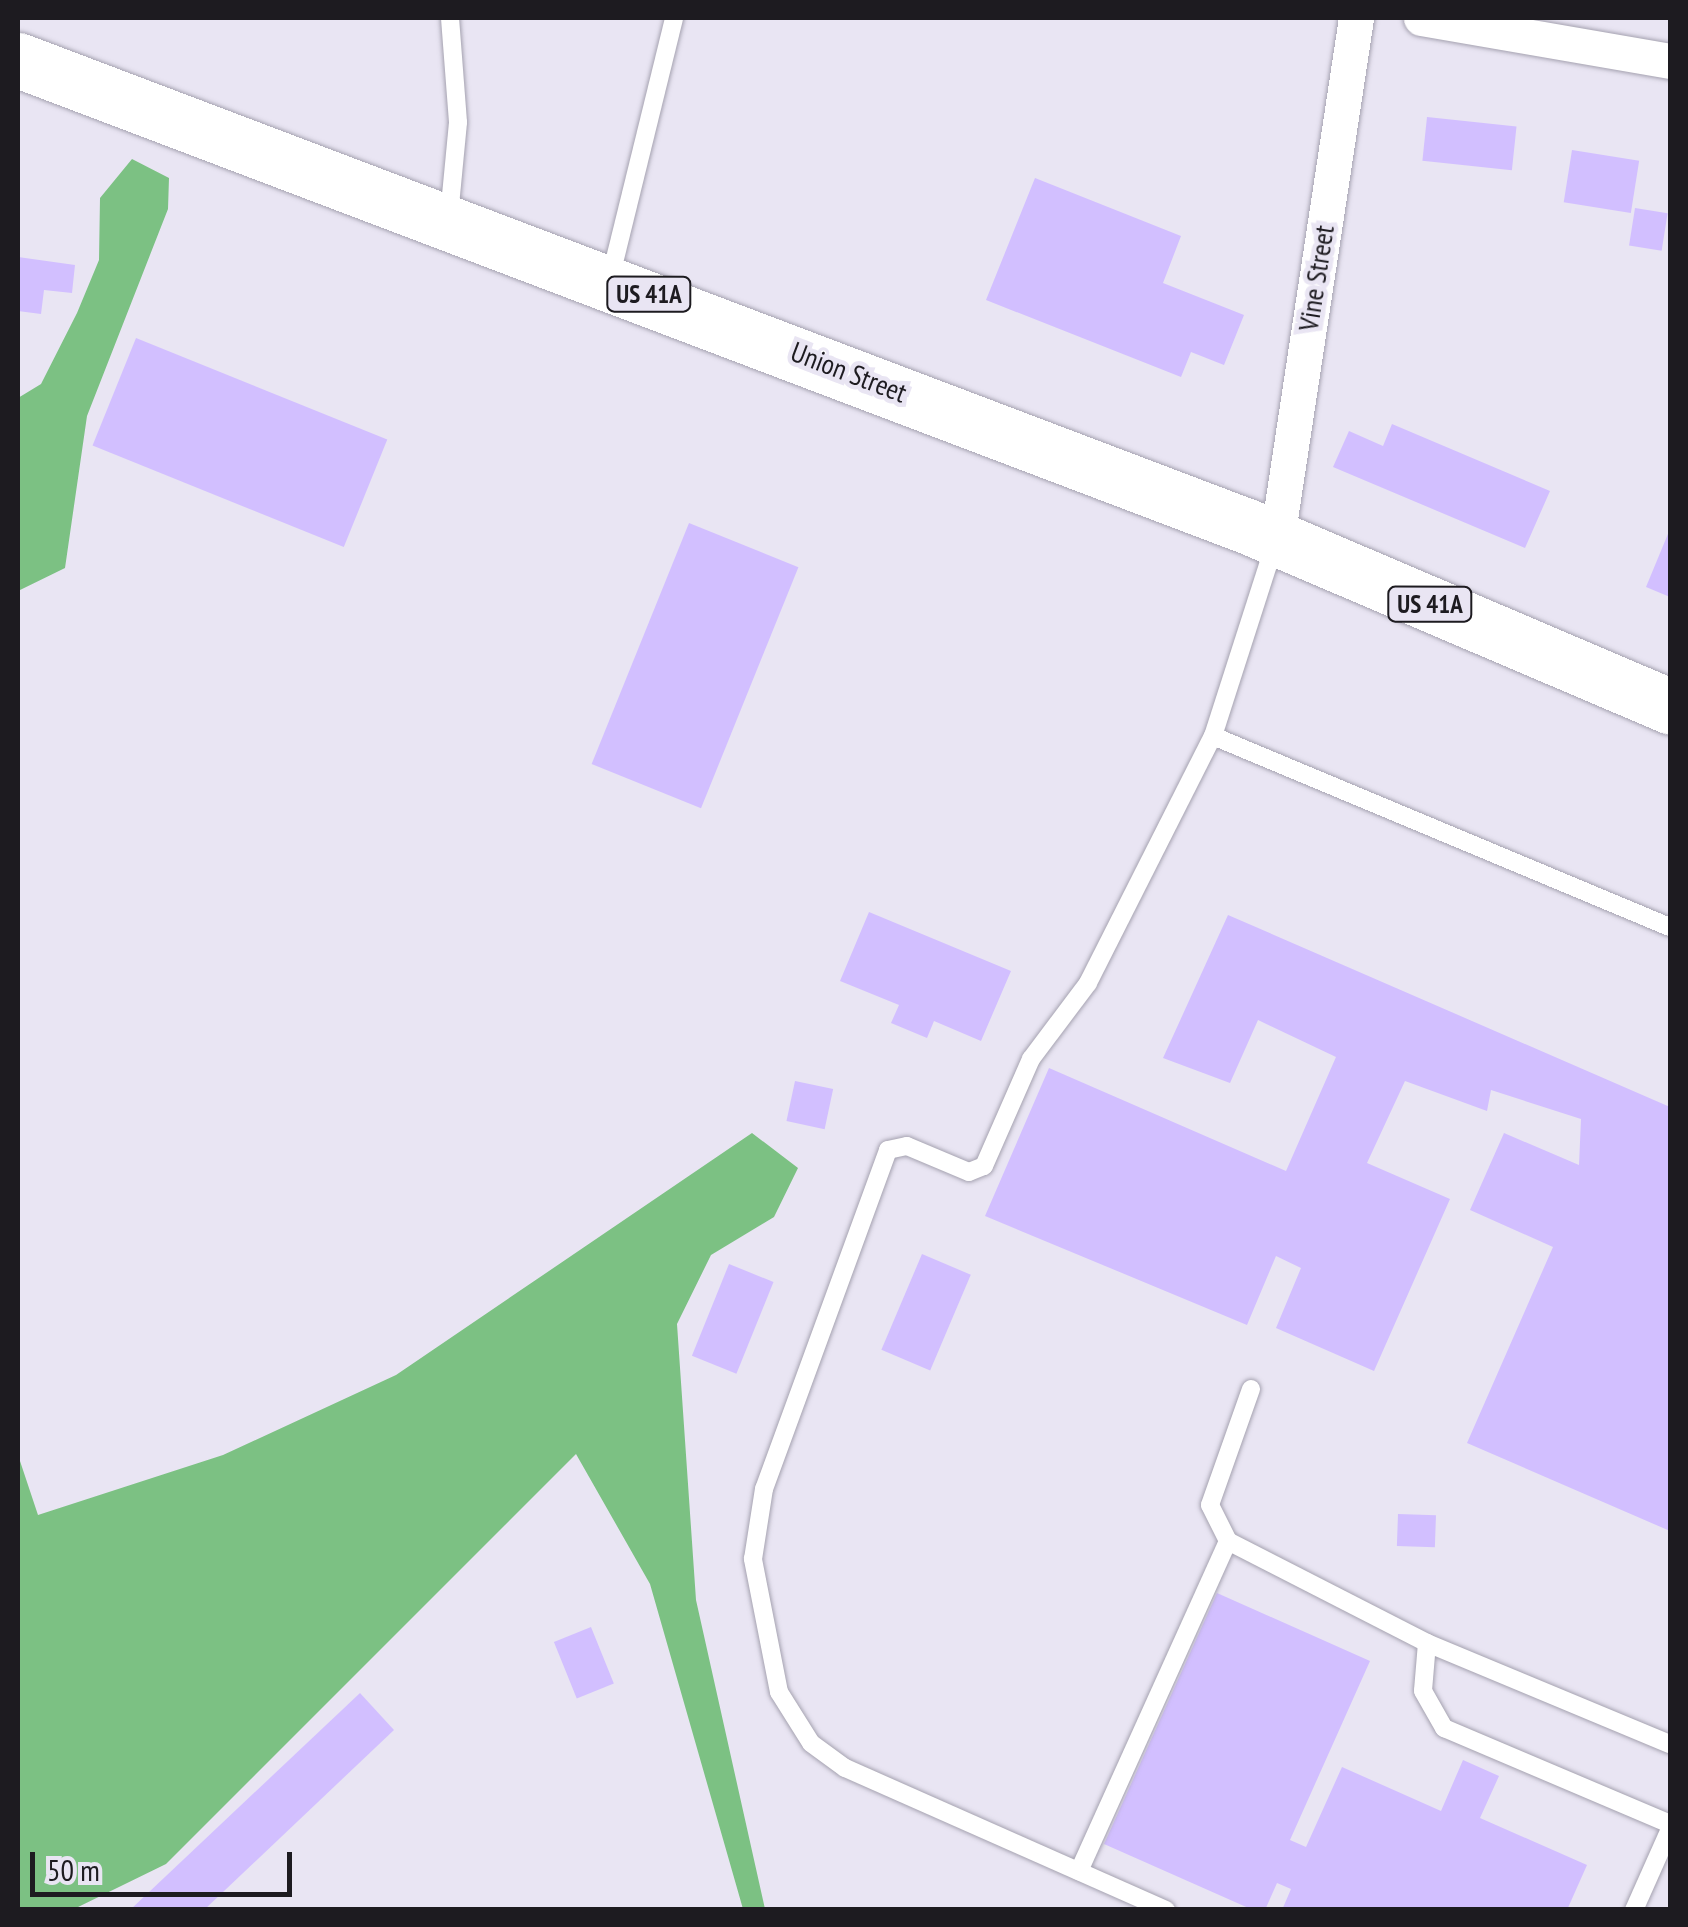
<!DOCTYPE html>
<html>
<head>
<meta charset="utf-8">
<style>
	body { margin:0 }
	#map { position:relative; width:1688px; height:1927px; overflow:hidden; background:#e9e5f3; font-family:"PT Sans Narrow",sans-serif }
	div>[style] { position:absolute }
	.forest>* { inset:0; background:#7cc183 }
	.building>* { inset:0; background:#d2bfff; transform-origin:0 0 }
	.roads { filter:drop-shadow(0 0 2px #a5a2b0) drop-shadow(0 0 2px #a5a2b0) }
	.service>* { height:18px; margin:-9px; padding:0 9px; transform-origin:9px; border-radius:9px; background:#fff }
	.minor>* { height:35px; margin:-17.5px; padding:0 17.5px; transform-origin:17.5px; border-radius:17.5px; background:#fff }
	.primary>* { height:55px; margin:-27.5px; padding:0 27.5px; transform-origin:27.5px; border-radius:27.5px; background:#fff }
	span { translate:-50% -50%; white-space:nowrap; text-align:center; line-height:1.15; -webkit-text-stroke:9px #e9e5f3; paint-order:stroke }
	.shield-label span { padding:2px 8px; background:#e9e5f3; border:2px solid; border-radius:8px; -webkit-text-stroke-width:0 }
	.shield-label { font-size:25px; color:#1d1b20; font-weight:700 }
	.street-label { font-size:28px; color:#1d1b20 }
	.frame { position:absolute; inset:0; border:20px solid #1d1b20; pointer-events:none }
	.scale { position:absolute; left:30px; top:1852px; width:262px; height:45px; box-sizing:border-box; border:5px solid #1d1b20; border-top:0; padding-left:12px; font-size:30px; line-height:35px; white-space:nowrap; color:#1d1b20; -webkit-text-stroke:8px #e9e5f3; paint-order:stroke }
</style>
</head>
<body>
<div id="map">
	<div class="forest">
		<div style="clip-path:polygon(132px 159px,169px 178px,168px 209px,87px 416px,65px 568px,18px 591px,18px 398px,41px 384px,77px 313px,99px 260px,100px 198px)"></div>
		<div style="clip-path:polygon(752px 1133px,798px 1168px,774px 1217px,711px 1255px,677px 1324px,696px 1600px,765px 1909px,743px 1909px,650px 1584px,576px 1454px,166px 1864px,74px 1909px,18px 1909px,18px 1455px,38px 1515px,223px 1455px,396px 1375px)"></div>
	</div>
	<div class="building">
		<div style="left:1427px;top:117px;width:90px;height:44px;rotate:6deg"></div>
		<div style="left:1572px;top:150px;width:68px;height:53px;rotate:9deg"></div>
		<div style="clip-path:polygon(1035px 178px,1181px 236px,1163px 283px,1244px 315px,1224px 365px,1191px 352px,1181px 377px,986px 300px)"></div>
		<div style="left:1635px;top:208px;width:33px;height:38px;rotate:9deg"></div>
		<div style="clip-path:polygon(18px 257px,75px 265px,72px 293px,44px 290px,41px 314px,18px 311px)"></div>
		<div style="left:136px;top:338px;width:271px;height:116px;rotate:22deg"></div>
		<div style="clip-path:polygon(1392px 424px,1550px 491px,1525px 548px,1333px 467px,1349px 431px,1383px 446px)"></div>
		<div style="left:689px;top:523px;width:118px;height:260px;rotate:22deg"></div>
		<div style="clip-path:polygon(1670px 529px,1670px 597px,1646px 587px)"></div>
		<div style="clip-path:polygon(869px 912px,1011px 971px,981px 1041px,934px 1021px,927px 1038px,891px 1023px,899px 1005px,840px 981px)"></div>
		<div style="clip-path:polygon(1228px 915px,1670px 1107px,1670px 1531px,1467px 1443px,1553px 1247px,1470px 1210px,1504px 1133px,1579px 1165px,1581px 1119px,1491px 1090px,1487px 1111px,1405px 1081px,1367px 1163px,1450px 1199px,1374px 1371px,1276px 1328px,1301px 1268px,1276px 1256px,1247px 1325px,985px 1216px,1049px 1068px,1286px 1171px,1336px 1057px,1258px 1020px,1230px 1083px,1163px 1058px)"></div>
		<div style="left:795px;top:1081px;width:39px;height:41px;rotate:12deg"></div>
		<div style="left:922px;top:1254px;width:53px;height:104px;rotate:23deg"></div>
		<div style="left:729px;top:1264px;width:48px;height:99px;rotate:22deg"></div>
		<div style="left:1398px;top:1514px;width:38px;height:32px;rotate:2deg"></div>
		<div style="clip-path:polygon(1217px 1593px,1370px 1661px,1290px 1840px,1306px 1847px,1342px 1767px,1441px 1811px,1463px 1760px,1499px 1776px,1480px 1818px,1587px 1865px,1567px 1910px,1282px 1910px,1291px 1889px,1277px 1883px,1265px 1910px,1253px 1910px,1104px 1844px)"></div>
		<div style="left:591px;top:1627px;width:61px;height:40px;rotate:68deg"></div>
		<div style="clip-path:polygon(360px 1693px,394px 1730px,204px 1910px,130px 1910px)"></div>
	</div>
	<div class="roads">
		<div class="service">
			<div style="left:449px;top:216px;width:94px;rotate:-84.5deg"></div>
			<div style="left:458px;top:122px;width:104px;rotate:-94.4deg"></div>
			<div style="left:610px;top:279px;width:269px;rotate:-76.2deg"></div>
			<div style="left:1275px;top:543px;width:203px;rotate:107.8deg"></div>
			<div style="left:1213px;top:736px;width:495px;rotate:22.7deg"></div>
			<div style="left:1251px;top:1389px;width:123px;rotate:109.5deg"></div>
			<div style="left:1210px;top:1505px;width:40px;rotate:63.4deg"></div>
			<div style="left:1228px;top:1541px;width:224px;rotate:27.1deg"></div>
			<div style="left:1427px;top:1643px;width:263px;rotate:22.6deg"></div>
			<div style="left:1427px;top:1643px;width:48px;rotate:94.8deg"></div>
			<div style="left:1423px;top:1691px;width:43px;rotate:60.4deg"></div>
			<div style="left:1444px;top:1728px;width:246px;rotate:23deg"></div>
			<div style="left:1079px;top:1871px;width:362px;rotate:-65.7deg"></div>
			<div style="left:1166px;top:1910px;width:351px;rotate:-156.1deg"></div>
			<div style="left:845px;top:1768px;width:42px;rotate:-143.7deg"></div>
			<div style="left:811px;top:1743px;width:60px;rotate:-122.1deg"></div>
			<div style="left:779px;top:1692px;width:136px;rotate:-101.1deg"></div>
			<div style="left:753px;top:1559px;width:71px;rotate:-81.1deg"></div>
			<div style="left:764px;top:1489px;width:361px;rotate:-69.9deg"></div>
			<div style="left:888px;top:1150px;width:19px;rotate:-12deg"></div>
			<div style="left:907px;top:1146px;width:67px;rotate:22.8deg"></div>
			<div style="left:969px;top:1172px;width:16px;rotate:-22deg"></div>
			<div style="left:984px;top:1166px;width:117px;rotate:-66.3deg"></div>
			<div style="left:1031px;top:1059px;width:95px;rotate:-53.1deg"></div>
			<div style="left:1088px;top:983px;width:277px;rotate:-63.2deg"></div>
			<div style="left:1634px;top:1910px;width:89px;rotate:-66deg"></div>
		</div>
		<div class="minor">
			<div style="left:1421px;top:18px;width:253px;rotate:9.8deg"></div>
			<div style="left:1277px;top:538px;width:526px;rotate:-81.36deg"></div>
		</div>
		<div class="primary">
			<div style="left:18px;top:60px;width:1314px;rotate:20.77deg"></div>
			<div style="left:1247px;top:526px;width:460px;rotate:23.1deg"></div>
		</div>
	</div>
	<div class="shield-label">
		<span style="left:649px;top:294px">US 41A</span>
		<span style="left:1430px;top:604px">US 41A</span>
	</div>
	<div class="street-label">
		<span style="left:1316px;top:278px;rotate:-81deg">Vine Street</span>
		<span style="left:849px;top:372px;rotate:21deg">Union Street</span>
	</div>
	<div class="frame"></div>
	<div class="scale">50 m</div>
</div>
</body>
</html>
